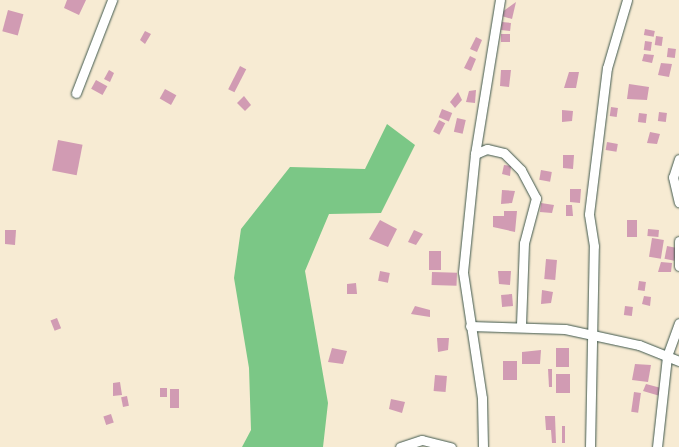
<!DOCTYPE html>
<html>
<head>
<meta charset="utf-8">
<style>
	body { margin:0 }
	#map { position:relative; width:679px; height:447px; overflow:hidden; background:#f7ebd3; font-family:"Gochi Hand",sans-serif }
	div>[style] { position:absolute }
	.green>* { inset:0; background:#7bc786 }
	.building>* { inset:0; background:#d19bb3; transform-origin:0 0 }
	.roads { filter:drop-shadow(0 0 1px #3f574c) drop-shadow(0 0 1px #3f574c) }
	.minor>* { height:9px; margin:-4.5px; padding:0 4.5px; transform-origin:4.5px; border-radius:4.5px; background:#fff }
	span { translate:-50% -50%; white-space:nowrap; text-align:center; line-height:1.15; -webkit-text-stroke:4px #fcf5e5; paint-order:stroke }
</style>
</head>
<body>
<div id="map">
	<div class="green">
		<div style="clip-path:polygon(387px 124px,415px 145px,381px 213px,329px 214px,305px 271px,328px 403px,323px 447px,242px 447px,251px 430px,249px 368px,234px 278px,241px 229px,290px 167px,365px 169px)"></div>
	</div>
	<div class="building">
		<div style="clip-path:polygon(67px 0,86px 0,79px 15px,64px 8px)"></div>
		<div style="clip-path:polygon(516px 2px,512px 19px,498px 15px)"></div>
		<div style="left:8px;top:10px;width:16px;height:22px;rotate:15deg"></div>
		<div style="left:502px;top:22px;width:9px;height:8px;rotate:6deg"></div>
		<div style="left:645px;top:29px;width:10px;height:6px;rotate:11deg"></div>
		<div style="clip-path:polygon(145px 31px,151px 34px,145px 44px,140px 40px)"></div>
		<div style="left:501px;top:34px;width:9px;height:8px"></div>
		<div style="left:656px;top:36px;width:7px;height:9px;rotate:8deg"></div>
		<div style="clip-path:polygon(476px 37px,482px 40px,477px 52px,470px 49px)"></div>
		<div style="left:645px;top:41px;width:7px;height:9px;rotate:8deg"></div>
		<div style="left:668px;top:48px;width:8px;height:9px;rotate:7deg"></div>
		<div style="clip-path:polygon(644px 54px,654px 55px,652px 63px,642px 61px)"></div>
		<div style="clip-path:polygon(470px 56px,476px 59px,471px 71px,464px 68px)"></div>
		<div style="clip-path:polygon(661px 63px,672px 64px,669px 77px,658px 75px)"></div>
		<div style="left:240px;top:66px;width:7px;height:26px;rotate:27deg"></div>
		<div style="clip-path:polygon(109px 70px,114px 73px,110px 82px,104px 79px)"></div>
		<div style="clip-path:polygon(501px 70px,511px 70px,509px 87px,500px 86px)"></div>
		<div style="clip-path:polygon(569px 72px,579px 72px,576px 88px,564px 88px)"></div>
		<div style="left:96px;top:80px;width:13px;height:10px;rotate:29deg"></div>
		<div style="clip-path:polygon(629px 84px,649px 87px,647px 100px,627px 99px)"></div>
		<div style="left:165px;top:89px;width:13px;height:11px;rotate:29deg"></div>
		<div style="clip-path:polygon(476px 90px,475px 103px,466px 102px,469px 91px)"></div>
		<div style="clip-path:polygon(458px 92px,462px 100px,455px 108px,450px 102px)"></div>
		<div style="clip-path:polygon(244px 96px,251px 105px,245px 111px,237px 103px)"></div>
		<div style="left:611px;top:107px;width:7px;height:9px;rotate:8deg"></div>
		<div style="left:442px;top:109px;width:11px;height:9px;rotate:22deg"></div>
		<div style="clip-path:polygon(562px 110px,573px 111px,572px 121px,562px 122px)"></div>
		<div style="left:659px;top:112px;width:8px;height:9px;rotate:7deg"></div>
		<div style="left:639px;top:113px;width:8px;height:9px;rotate:7deg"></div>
		<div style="left:457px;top:118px;width:9px;height:14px;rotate:13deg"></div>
		<div style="left:439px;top:120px;width:7px;height:13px;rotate:27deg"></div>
		<div style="clip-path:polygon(650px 132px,660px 134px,657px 144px,647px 143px)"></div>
		<div style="left:58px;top:140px;width:25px;height:31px;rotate:11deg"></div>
		<div style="left:607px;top:142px;width:11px;height:8px;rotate:10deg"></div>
		<div style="clip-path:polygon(563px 155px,574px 155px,573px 169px,563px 168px)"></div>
		<div style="clip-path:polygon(504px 165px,511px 166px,510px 176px,502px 174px)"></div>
		<div style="left:541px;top:170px;width:11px;height:10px;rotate:10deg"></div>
		<div style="clip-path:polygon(570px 189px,581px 189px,580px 203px,570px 202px)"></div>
		<div style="clip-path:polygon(502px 190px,515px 191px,512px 203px,501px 204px)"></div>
		<div style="clip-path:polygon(541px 203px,554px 205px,552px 213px,540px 212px)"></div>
		<div style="clip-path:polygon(566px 205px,572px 205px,573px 216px,566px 216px)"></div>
		<div style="clip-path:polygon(504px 211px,517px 211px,515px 232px,493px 227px,493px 216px,504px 216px)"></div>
		<div style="clip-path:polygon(380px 220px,397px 229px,388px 247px,369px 239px)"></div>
		<div style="left:627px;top:220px;width:10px;height:17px"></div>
		<div style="left:648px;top:229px;width:11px;height:7px;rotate:5deg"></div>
		<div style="clip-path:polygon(5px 230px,16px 230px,15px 245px,5px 244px)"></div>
		<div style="clip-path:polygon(414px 230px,423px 234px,416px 245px,408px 242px)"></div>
		<div style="left:652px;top:238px;width:12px;height:19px;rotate:9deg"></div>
		<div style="left:667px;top:246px;width:10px;height:13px;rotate:11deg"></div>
		<div style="left:429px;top:251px;width:12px;height:19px"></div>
		<div style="left:546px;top:259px;width:11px;height:20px;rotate:5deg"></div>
		<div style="clip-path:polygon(661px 262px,672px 263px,671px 272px,658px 272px)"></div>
		<div style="left:380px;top:271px;width:10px;height:10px;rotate:11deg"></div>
		<div style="clip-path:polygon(498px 271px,511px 271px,510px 285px,499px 284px)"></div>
		<div style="left:432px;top:272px;width:25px;height:13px;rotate:2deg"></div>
		<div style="left:639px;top:281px;width:7px;height:9px;rotate:8deg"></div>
		<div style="clip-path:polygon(356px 283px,357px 294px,347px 294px,347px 284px)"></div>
		<div style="clip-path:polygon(542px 290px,553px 292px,551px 303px,541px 304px)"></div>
		<div style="left:512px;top:294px;width:12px;height:11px;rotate:85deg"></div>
		<div style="clip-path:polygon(644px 296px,651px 297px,650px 306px,642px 304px)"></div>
		<div style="clip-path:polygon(415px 306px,430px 310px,430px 317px,411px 314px)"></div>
		<div style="left:625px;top:306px;width:8px;height:9px;rotate:7deg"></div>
		<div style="left:57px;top:318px;width:11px;height:7px;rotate:68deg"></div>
		<div style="clip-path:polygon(437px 338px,449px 338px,448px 350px,438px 352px)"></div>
		<div style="clip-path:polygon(332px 348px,347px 351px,343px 364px,328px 362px)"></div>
		<div style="left:556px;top:348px;width:13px;height:19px"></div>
		<div style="clip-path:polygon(541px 350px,540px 364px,522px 364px,522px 352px)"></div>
		<div style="left:503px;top:361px;width:14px;height:19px"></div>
		<div style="clip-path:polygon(635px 364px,651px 365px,648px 382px,632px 380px)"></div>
		<div style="clip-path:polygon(548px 369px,552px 369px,552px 387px,549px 387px)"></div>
		<div style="left:556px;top:374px;width:14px;height:19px"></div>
		<div style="left:435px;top:375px;width:12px;height:16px;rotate:5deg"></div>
		<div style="clip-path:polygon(120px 382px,122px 395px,113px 396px,113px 383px)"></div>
		<div style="clip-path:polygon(646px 384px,661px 388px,660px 396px,643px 391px)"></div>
		<div style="left:160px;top:388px;width:7px;height:9px"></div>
		<div style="left:170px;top:389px;width:9px;height:19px"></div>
		<div style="left:634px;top:392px;width:7px;height:20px;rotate:8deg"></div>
		<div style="left:127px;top:396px;width:10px;height:6px;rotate:79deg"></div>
		<div style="clip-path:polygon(391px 399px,405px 402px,402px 413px,389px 409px)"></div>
		<div style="left:111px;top:414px;width:9px;height:8px;rotate:72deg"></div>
		<div style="clip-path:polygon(545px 416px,555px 416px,556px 443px,552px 443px,551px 430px,546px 430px)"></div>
		<div style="left:562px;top:426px;width:3px;height:17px"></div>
	</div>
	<div class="roads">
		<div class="minor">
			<div style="left:76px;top:93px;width:100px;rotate:-68.8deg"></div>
			<div style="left:475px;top:154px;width:13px;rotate:-23deg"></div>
			<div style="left:487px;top:149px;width:17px;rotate:13deg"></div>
			<div style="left:504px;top:153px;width:24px;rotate:45deg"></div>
			<div style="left:521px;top:170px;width:32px;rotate:62deg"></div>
			<div style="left:536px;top:198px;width:47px;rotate:104.9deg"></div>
			<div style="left:524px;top:243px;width:82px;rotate:92.1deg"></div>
			<div style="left:679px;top:159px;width:19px;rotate:108deg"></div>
			<div style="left:673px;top:177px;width:26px;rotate:77deg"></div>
			<div style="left:679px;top:241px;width:25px;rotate:90deg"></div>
			<div style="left:470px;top:326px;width:95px;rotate:1.8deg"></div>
			<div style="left:565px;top:329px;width:76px;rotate:12.2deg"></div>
			<div style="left:639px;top:345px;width:43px;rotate:21.8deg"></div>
			<div style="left:400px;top:447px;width:23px;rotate:-18deg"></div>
			<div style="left:422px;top:440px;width:30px;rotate:14deg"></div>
			<div style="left:483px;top:447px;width:49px;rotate:-91.2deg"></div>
			<div style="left:482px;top:398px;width:127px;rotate:-98.6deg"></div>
			<div style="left:463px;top:272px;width:119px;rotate:-84.2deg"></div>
			<div style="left:475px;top:154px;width:156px;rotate:-80.8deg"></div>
			<div style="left:590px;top:447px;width:201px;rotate:-88.9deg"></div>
			<div style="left:594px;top:246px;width:32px;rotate:-99deg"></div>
			<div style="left:589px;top:214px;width:147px;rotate:-83deg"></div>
			<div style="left:607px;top:68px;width:71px;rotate:-73.6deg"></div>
			<div style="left:657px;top:447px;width:92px;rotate:-83.7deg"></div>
			<div style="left:667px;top:356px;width:35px;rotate:-70deg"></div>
		</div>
	</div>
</div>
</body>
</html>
